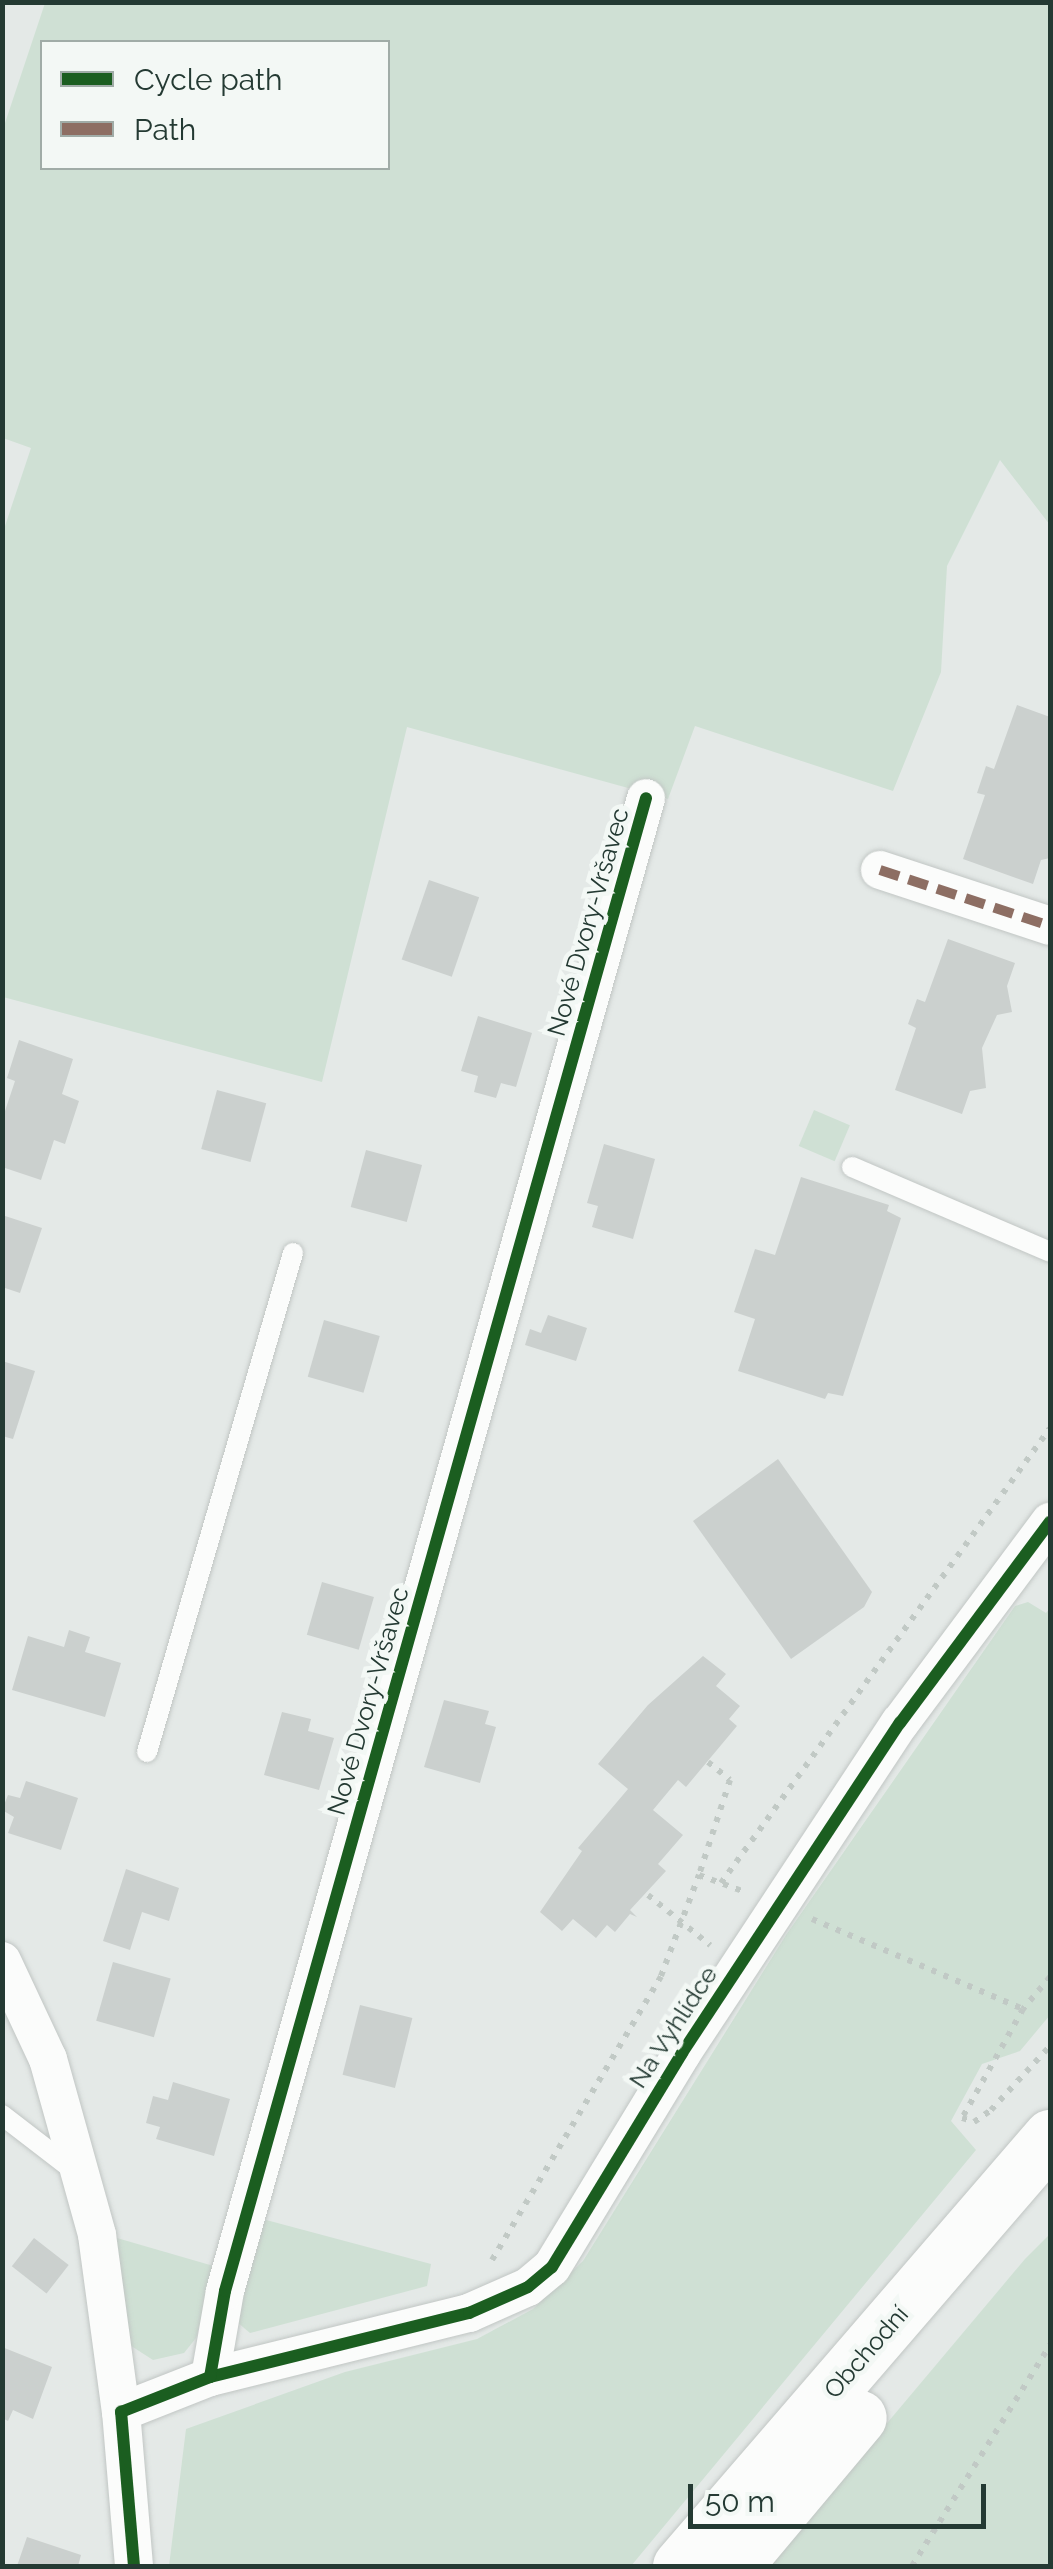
<!DOCTYPE html>
<html>
<head>
<meta charset="utf-8">
<style>
	body { margin:0 }
	#map { position:relative; width:1053px; height:2569px; overflow:hidden; background:#e4e9e7; font-family:Raleway,sans-serif }
	div>[style] { position:absolute }
	.green>* { inset:0; background:#cfe0d4; transform-origin:0 0 }
	.building>* { inset:0; background:#cbd0ce; transform-origin:0 0 }
	.path>* { height:6px; margin-top:-3px; transform-origin:0; background:repeating-linear-gradient(90deg,#c1c9c5 0 5px,transparent 0 13px) }
	.roads { filter:drop-shadow(0 0 2px #c1c6c4) drop-shadow(0 0 2px #c1c6c4) }
	.service>* { height:20px; margin:-10px; padding:0 10px; transform-origin:10px; border-radius:10px; background:#fbfcfb }
	.minor>* { height:38px; margin:-19px; padding:0 19px; transform-origin:19px; border-radius:19px; background:#fbfcfb }
	.secondary>* { height:55px; margin:-27.5px; padding:0 27.5px; transform-origin:27.5px; border-radius:27.5px; background:#fbfcfb }
	.quiet>* { height:10px; margin-top:-5px; transform-origin:0; background:repeating-linear-gradient(90deg,#8d6e63 0 20px,transparent 0 30px) }
	.cycleway>* { height:12px; margin:-6px; padding:0 6px; transform-origin:6px; border-radius:6px; background:#1b5e20 }
	span { translate:-50% -50%; white-space:nowrap; text-align:center; line-height:1.15; -webkit-text-stroke:9px #f3f8f5; paint-order:stroke }
	.street-label { font-size:25px; color:#243a33 }
	.frame { position:absolute; inset:0; border:5px solid #243a33; pointer-events:none }
	.legend { position:absolute; left:40px; top:40px; width:350px; height:130px; box-sizing:border-box; background:#f3f8f5; border:2px solid #a0aca7; margin:0; padding:12px 18px; list-style:none; font-size:30px; color:#243a33 }
	.legend li { display:flex; align-items:center; gap:20px; height:50px }
	.legend b { width:50px; border:2px solid #a0aca7 }
	.scale { position:absolute; left:688px; top:2484px; width:298px; height:45px; box-sizing:border-box; border:5px solid #243a33; border-top:0; padding-left:12px; font-size:30px; line-height:35px; white-space:nowrap; color:#243a33; -webkit-text-stroke:8px #f3f8f5; paint-order:stroke }
</style>
</head>
<body>
<div id="map">
	<div class="green">
		<div style="clip-path:polygon(evenodd,45px 3px,1050px 3px,1050px 525px,1000px 460px,947px 566px,941px 672px,893px 791px,695px 726px,668px 799px,407px 727px,322px 1082px,3px 997px,2px 535px,31px 448px,3px 438px,3px 129px,45px 3px,42px 42px,388px 42px,388px 168px,42px 168px,42px 42px)"></div>
		<div style="left:814px;top:1110px;width:39px;height:39px;rotate:23deg"></div>
		<div style="clip-path:polygon(1028px 1602px,1046px 1613px,1050px 1608px,1050px 2015px,1020px 2051px,982px 2064px,951px 2121px,976px 2150px,631px 2566px,169px 2566px,186px 2429px,345px 2372px,477px 2339px,533px 2309px,583px 2261px,786px 1935px,1015px 1606px)"></div>
		<div style="clip-path:polygon(255px 2217px,431px 2264px,427px 2286px,250px 2333px,237px 2322px)"></div>
		<div style="clip-path:polygon(1050px 2234px,1050px 2566px,767px 2566px,1025px 2259px)"></div>
		<div style="clip-path:polygon(110px 2236px,217px 2267px,196px 2338px,184px 2353px,153px 2360px,122px 2340px)"></div>
	</div>
	<div class="building">
		<div style="clip-path:polygon(1017px 705px,1050px 717px,1050px 858px,1041px 860px,1033px 884px,963px 859px,985px 795px,977px 793px,986px 766px,994px 769px)"></div>
		<div style="left:429px;top:880px;width:53px;height:84px;rotate:19deg"></div>
		<div style="clip-path:polygon(948px 939px,1015px 963px,1007px 986px,1012px 1012px,997px 1015px,982px 1048px,986px 1088px,970px 1091px,962px 1114px,895px 1090px,916px 1028px,908px 1024px,917px 999px,925px 1002px)"></div>
		<div style="clip-path:polygon(478px 1016px,532px 1033px,516px 1087px,501px 1083px,496px 1098px,474px 1092px,478px 1076px,461px 1071px)"></div>
		<div style="clip-path:polygon(19px 1040px,73px 1059px,62px 1094px,79px 1101px,65px 1144px,54px 1140px,41px 1180px,2px 1167px,2px 1120px,15px 1081px,7px 1078px)"></div>
		<div style="left:217px;top:1090px;width:51px;height:61px;rotate:15deg"></div>
		<div style="clip-path:polygon(604px 1144px,655px 1159px,633px 1239px,592px 1227px,598px 1206px,587px 1203px)"></div>
		<div style="left:366px;top:1150px;width:58px;height:59px;rotate:15deg"></div>
		<div style="clip-path:polygon(801px 1177px,889px 1205px,887px 1211px,901px 1218px,843px 1396px,828px 1393px,825px 1399px,738px 1371px,755px 1319px,734px 1312px,755px 1249px,775px 1255px)"></div>
		<div style="clip-path:polygon(2px 1215px,42px 1228px,20px 1293px,2px 1287px)"></div>
		<div style="clip-path:polygon(548px 1315px,587px 1328px,576px 1361px,525px 1345px,530px 1329px,541px 1333px)"></div>
		<div style="left:324px;top:1320px;width:58px;height:59px;rotate:16deg"></div>
		<div style="clip-path:polygon(2px 1361px,35px 1371px,13px 1439px,2px 1436px)"></div>
		<div style="clip-path:polygon(778px 1459px,872px 1592px,864px 1607px,791px 1659px,693px 1521px)"></div>
		<div style="left:322px;top:1582px;width:54px;height:55px;rotate:16deg"></div>
		<div style="clip-path:polygon(69px 1630px,90px 1637px,85px 1652px,121px 1663px,105px 1717px,12px 1690px,28px 1636px,64px 1647px)"></div>
		<div style="clip-path:polygon(703px 1656px,726px 1674px,716px 1686px,740px 1706px,729px 1719px,737px 1726px,686px 1787px,678px 1780px,653px 1810px,683px 1835px,658px 1864px,666px 1871px,630px 1910px,637px 1917px,630px 1914px,615px 1932px,607px 1925px,596px 1938px,573px 1919px,562px 1931px,540px 1912px,582px 1851px,578px 1848px,628px 1789px,598px 1764px,648px 1705px)"></div>
		<div style="clip-path:polygon(444px 1700px,489px 1711px,485px 1724px,496px 1727px,480px 1783px,424px 1767px)"></div>
		<div style="clip-path:polygon(282px 1712px,311px 1719px,308px 1731px,334px 1738px,319px 1790px,264px 1775px)"></div>
		<div style="clip-path:polygon(26px 1781px,78px 1798px,61px 1850px,8px 1833px,14px 1817px,2px 1810px,8px 1795px,20px 1798px)"></div>
		<div style="clip-path:polygon(126px 1869px,179px 1888px,169px 1921px,142px 1912px,130px 1950px,103px 1941px)"></div>
		<div style="left:113px;top:1962px;width:60px;height:61px;rotate:16deg"></div>
		<div style="left:360px;top:2005px;width:54px;height:72px;rotate:14deg"></div>
		<div style="clip-path:polygon(173px 2082px,230px 2099px,214px 2156px,156px 2139px,160px 2127px,146px 2123px,153px 2096px,168px 2100px)"></div>
		<div style="left:34px;top:2238px;width:44px;height:36px;rotate:38deg"></div>
		<div style="clip-path:polygon(2px 2347px,52px 2367px,33px 2419px,13px 2410px,8px 2421px,2px 2418px)"></div>
		<div style="clip-path:polygon(27px 2537px,81px 2555px,78px 2566px,17px 2566px)"></div>
	</div>
	<div class="path">
		<div style="left:708px;top:1762px;width:28px;rotate:39deg"></div>
		<div style="left:730px;top:1780px;width:100px;rotate:108.1deg"></div>
		<div style="left:699px;top:1875px;width:49px;rotate:20.3deg"></div>
		<div style="left:721px;top:1883px;width:561px;rotate:-54.13deg"></div>
		<div style="left:648px;top:1895px;width:80px;rotate:38.9deg"></div>
		<div style="left:812px;top:1919px;width:229px;rotate:23.1deg"></div>
		<div style="left:1050px;top:1977px;width:42px;rotate:130.2deg"></div>
		<div style="left:1023px;top:2009px;width:125px;rotate:119.2deg"></div>
		<div style="left:962px;top:2118px;width:13px;rotate:18deg"></div>
		<div style="left:974px;top:2122px;width:21px;rotate:-35deg"></div>
		<div style="left:991px;top:2110px;width:87px;rotate:-47.3deg"></div>
		<div style="left:492px;top:2260px;width:330px;rotate:-59.2deg"></div>
		<div style="left:661px;top:1976px;width:108px;rotate:-69.4deg"></div>
		<div style="left:912px;top:2566px;width:261px;rotate:-58deg"></div>
	</div>
	<div class="roads">
		<div class="service">
			<div style="left:852px;top:1167px;width:215px;rotate:23.2deg"></div>
			<div style="left:147px;top:1752px;width:520px;rotate:-73.69deg"></div>
			<div style="left:2px;top:2115px;width:93px;rotate:37.6deg"></div>
		</div>
		<div class="minor">
			<div style="left:880px;top:870px;width:179px;rotate:18.2deg"></div>
			<div style="left:2px;top:1961px;width:108px;rotate:64.9deg"></div>
			<div style="left:48px;top:2059px;width:183px;rotate:74.4deg"></div>
			<div style="left:97px;top:2235px;width:179px;rotate:82.3deg"></div>
			<div style="left:210px;top:2377px;width:267px;rotate:-13.9deg"></div>
			<div style="left:469px;top:2313px;width:64px;rotate:-23.8deg"></div>
			<div style="left:528px;top:2287px;width:31px;rotate:-40deg"></div>
			<div style="left:552px;top:2267px;width:250px;rotate:-58.7deg"></div>
			<div style="left:682px;top:2053px;width:396px;rotate:-56.6deg"></div>
			<div style="left:900px;top:1723px;width:251px;rotate:-53.3deg"></div>
			<div style="left:134px;top:2566px;width:155px;rotate:-94.8deg"></div>
			<div style="left:121px;top:2412px;width:96px;rotate:-21.5deg"></div>
			<div style="left:210px;top:2377px;width:87px;rotate:-80.1deg"></div>
			<div style="left:225px;top:2291px;width:1551px;rotate:-74.25deg"></div>
		</div>
		<div class="secondary">
			<div style="left:680px;top:2566px;width:567px;rotate:-49.22deg"></div>
			<div style="left:734px;top:2566px;width:194px;rotate:-50deg"></div>
		</div>
	</div>
	<div class="quiet">
		<div style="left:880px;top:870px;width:179px;rotate:18.2deg"></div>
	</div>
	<div class="cycleway">
		<div style="left:210px;top:2377px;width:267px;rotate:-13.9deg"></div>
		<div style="left:469px;top:2313px;width:64px;rotate:-23.8deg"></div>
		<div style="left:528px;top:2287px;width:31px;rotate:-40deg"></div>
		<div style="left:552px;top:2267px;width:250px;rotate:-58.7deg"></div>
		<div style="left:682px;top:2053px;width:396px;rotate:-56.6deg"></div>
		<div style="left:900px;top:1723px;width:251px;rotate:-53.3deg"></div>
		<div style="left:134px;top:2566px;width:155px;rotate:-94.8deg"></div>
		<div style="left:121px;top:2412px;width:96px;rotate:-21.5deg"></div>
		<div style="left:210px;top:2377px;width:87px;rotate:-80.1deg"></div>
		<div style="left:225px;top:2291px;width:1551px;rotate:-74.25deg"></div>
	</div>
	<div class="street-label">
		<span style="left:588px;top:922px;rotate:-74deg">Nové Dvory-Vršavec</span>
		<span style="left:368px;top:1701px;rotate:-74deg">Nové Dvory-Vršavec</span>
		<span style="left:673px;top:2027px;rotate:-57deg">Na Vyhlídce</span>
		<span style="left:866px;top:2352px;rotate:-49deg">Obchodní</span>
	</div>
	<div class="frame"></div>
	<ul class="legend">
	<li><b style="height:12px;background:#1b5e20"></b>Cycle path</li>
	<li><b style="height:12px;background:#8d6e63"></b>Path</li>
	</ul>
	<div class="scale">50 m</div>
</div>
</body>
</html>
